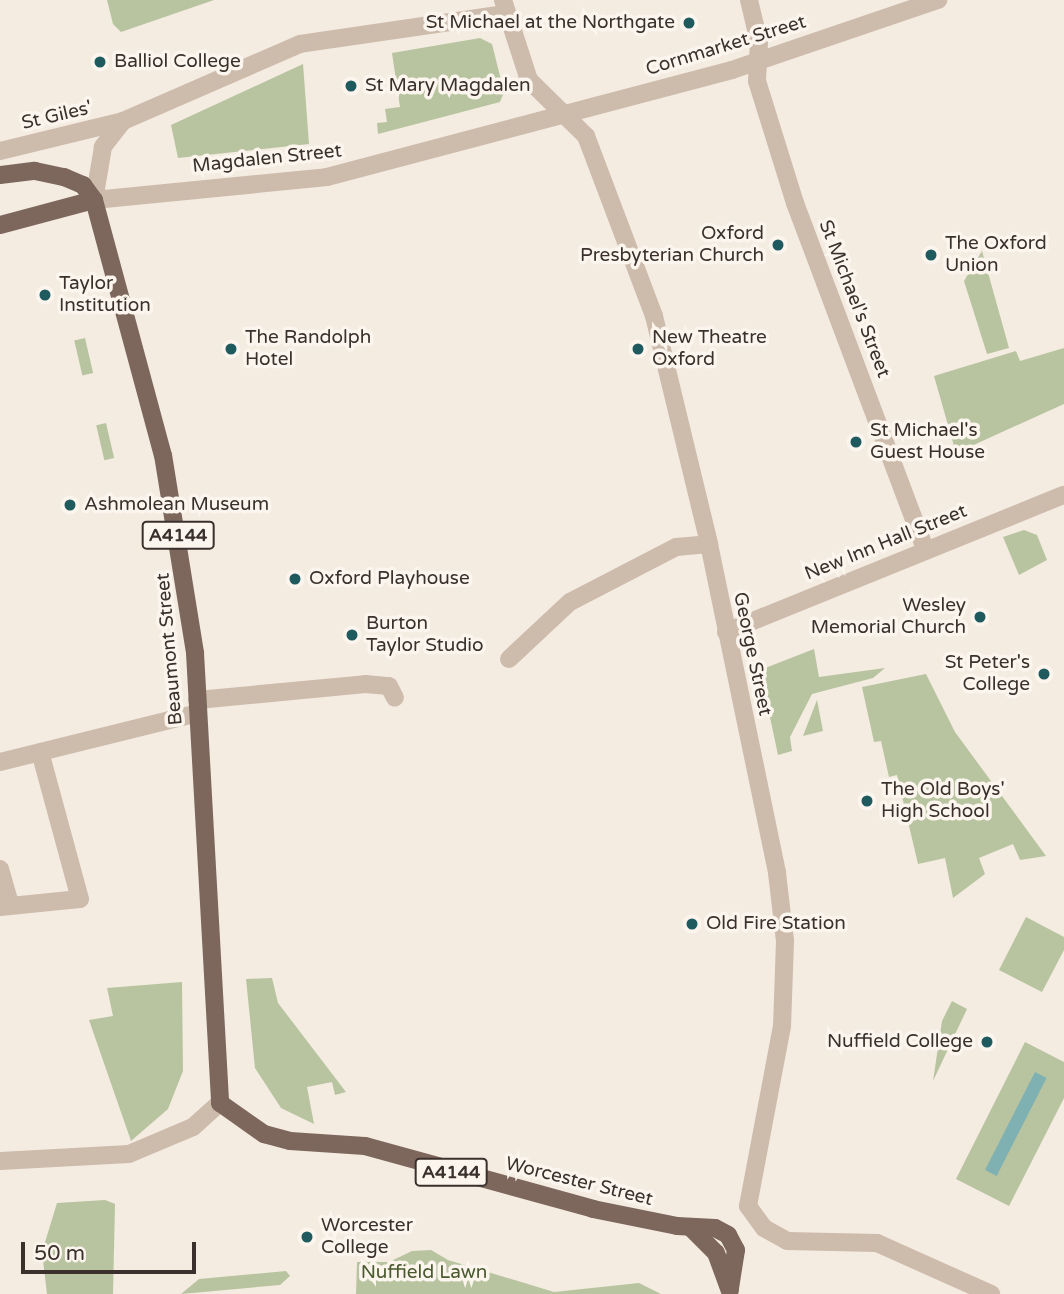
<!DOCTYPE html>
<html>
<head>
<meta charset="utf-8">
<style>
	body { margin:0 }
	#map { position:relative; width:1064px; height:1294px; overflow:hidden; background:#f4ebe1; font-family:"Varela Round",sans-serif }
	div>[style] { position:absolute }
	.green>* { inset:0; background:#b8c4a0; transform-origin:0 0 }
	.water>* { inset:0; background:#7fb0b2; transform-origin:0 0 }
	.minor>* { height:18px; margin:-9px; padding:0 9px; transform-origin:9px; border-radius:9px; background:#cdbbac }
	.major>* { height:18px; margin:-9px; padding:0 9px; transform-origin:9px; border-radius:9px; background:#7d675c }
	.dots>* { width:19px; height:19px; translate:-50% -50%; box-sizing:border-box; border:4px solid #fbf5ee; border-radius:50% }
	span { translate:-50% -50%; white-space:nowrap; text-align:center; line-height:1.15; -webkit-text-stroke:7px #fbf5ee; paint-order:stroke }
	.shield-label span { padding:2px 5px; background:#fbf5ee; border:2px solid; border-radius:5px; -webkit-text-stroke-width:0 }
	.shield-label { font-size:18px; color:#3b302b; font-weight:700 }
	.poi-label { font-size:19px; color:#3b302b }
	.right { translate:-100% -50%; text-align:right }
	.left { translate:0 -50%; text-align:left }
	.street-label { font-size:19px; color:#3b302b }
	.park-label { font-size:19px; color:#4a5a2e }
	.scale { position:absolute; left:21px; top:1242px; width:175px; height:32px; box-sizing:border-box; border:4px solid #3b302b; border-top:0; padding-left:9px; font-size:21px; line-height:24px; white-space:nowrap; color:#3b302b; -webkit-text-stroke:5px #fbf5ee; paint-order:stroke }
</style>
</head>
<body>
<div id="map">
	<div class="green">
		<div style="clip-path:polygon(107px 0,214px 0,121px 32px,113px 24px)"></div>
		<div style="clip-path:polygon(480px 38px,492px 44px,504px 92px,500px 102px,378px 134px,377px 123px,387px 122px,385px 109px,400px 107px,392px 53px)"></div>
		<div style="clip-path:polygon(303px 64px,309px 144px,178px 158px,171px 125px)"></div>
		<div style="clip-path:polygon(982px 251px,1009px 348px,987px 354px,964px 281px)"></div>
		<div style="left:85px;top:338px;width:36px;height:11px;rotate:77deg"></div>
		<div style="clip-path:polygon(1064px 348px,1064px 404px,956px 453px,934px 376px,1016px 351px,1020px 361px)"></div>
		<div style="left:106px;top:423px;width:36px;height:10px;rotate:77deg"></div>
		<div style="clip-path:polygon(1024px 530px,1037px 535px,1047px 560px,1019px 575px,1003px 537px)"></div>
		<div style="clip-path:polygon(814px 649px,819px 677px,885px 668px,873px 678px,812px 694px,790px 737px,792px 751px,778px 755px,760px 670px)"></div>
		<div style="clip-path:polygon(926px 674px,955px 732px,1046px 856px,1020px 860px,1013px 844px,979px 858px,985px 874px,953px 898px,945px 858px,918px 864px,897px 775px,889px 777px,881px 741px,874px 742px,862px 687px)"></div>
		<div style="clip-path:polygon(817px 700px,823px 731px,803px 736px)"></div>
		<div style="clip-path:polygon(1026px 917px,1064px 937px,1064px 950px,1042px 992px,999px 970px)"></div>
		<div style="clip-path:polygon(272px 978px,278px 1003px,346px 1092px,335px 1095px,332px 1082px,307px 1087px,314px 1124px,281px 1108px,255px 1068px,246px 979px)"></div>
		<div style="clip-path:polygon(182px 982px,183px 1071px,168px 1109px,131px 1141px,89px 1020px,113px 1016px,107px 988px)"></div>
		<div style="clip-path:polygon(952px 1001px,967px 1009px,933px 1081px,942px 1021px)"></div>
		<div style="clip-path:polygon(1025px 1042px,1064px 1062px,1064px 1098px,1009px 1206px,956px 1179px)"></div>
		<div style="clip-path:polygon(105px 1200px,115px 1204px,113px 1294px,47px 1294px,42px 1252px,57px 1203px)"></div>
		<div style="clip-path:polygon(431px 1250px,448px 1260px,554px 1292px,639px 1283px,661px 1294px,356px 1294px,357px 1262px,389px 1262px,412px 1251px)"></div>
		<div style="clip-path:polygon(286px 1271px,290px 1276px,280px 1285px,181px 1294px,199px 1279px)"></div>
	</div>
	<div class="water">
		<div style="left:1035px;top:1072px;width:13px;height:110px;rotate:27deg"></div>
	</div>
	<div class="minor">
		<div style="left:503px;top:0;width:84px;rotate:72deg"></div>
		<div style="left:529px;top:80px;width:80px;rotate:44.5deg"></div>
		<div style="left:586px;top:136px;width:192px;rotate:69.3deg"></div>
		<div style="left:654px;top:316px;width:235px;rotate:76.4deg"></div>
		<div style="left:709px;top:544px;width:336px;rotate:78.3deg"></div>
		<div style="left:777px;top:873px;width:68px;rotate:83.3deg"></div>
		<div style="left:785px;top:941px;width:85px;rotate:92deg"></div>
		<div style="left:782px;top:1026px;width:183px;rotate:100.7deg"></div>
		<div style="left:748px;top:1206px;width:27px;rotate:54deg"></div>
		<div style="left:764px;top:1228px;width:26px;rotate:29deg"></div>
		<div style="left:787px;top:1241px;width:90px;rotate:1.3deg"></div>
		<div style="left:877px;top:1243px;width:125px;rotate:24.1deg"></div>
		<div style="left:749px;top:0;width:43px;rotate:76.6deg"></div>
		<div style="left:759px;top:42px;width:39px;rotate:93deg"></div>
		<div style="left:757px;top:81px;width:128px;rotate:72.7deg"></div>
		<div style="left:795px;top:203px;width:369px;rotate:69.4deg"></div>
		<div style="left:505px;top:14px;width:207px;rotate:171.7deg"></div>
		<div style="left:300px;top:44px;width:193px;rotate:156.5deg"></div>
		<div style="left:123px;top:121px;width:33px;rotate:128deg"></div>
		<div style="left:103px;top:147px;width:54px;rotate:99.6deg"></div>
		<div style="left:94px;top:200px;width:234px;rotate:-5.6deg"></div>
		<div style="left:327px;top:177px;width:419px;rotate:-14.8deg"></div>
		<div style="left:732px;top:70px;width:218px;rotate:-18.8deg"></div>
		<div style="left:0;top:151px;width:127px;rotate:-13.7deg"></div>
		<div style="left:726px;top:632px;width:365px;rotate:-22.1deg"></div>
		<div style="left:509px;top:659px;width:83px;rotate:-43.1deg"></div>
		<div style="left:570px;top:602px;width:119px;rotate:-27.4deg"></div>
		<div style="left:676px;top:547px;width:33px;rotate:-5deg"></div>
		<div style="left:197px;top:700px;width:169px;rotate:-5.4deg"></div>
		<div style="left:365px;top:684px;width:24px;rotate:5deg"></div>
		<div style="left:389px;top:686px;width:13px;rotate:63deg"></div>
		<div style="left:0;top:762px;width:204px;rotate:-13.9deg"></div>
		<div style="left:0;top:869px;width:37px;rotate:74deg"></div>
		<div style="left:0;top:907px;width:80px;rotate:-5.7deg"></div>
		<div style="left:80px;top:899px;width:152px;rotate:-105.2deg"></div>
		<div style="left:0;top:1161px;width:129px;rotate:-3.1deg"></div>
		<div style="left:129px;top:1154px;width:69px;rotate:-22.9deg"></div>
		<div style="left:193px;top:1127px;width:36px;rotate:-42deg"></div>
	</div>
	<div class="major">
		<div style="left:0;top:175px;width:35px;rotate:-7deg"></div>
		<div style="left:35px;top:171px;width:30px;rotate:12deg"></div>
		<div style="left:64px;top:177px;width:21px;rotate:23deg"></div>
		<div style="left:83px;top:185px;width:19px;rotate:54deg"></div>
		<div style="left:94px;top:200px;width:264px;rotate:74.9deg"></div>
		<div style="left:163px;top:455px;width:201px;rotate:80.8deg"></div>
		<div style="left:195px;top:653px;width:451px;rotate:86.8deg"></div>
		<div style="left:220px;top:1103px;width:54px;rotate:35.2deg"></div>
		<div style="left:264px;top:1134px;width:27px;rotate:15deg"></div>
		<div style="left:290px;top:1141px;width:75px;rotate:3.8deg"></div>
		<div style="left:365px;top:1146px;width:237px;rotate:15.4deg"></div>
		<div style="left:593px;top:1209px;width:86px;rotate:11.4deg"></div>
		<div style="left:677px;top:1226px;width:38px;rotate:3deg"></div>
		<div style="left:715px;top:1228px;width:15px;rotate:28deg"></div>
		<div style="left:728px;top:1235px;width:17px;rotate:62deg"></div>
		<div style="left:736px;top:1250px;width:38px;rotate:99deg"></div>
		<div style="left:0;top:225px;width:97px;rotate:-14.9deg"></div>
		<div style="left:691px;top:1228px;width:35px;rotate:45deg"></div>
		<div style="left:716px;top:1253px;width:40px;rotate:69.8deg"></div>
	</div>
	<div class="dots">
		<div style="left:689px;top:23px;background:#1f5a5e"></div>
		<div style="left:100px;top:62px;background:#1f5a5e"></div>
		<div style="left:351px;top:86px;background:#1f5a5e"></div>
		<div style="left:778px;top:245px;background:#1f5a5e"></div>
		<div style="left:931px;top:255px;background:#1f5a5e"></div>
		<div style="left:45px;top:295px;background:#1f5a5e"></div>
		<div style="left:231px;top:349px;background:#1f5a5e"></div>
		<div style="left:638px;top:349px;background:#1f5a5e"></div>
		<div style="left:856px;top:442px;background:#1f5a5e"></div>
		<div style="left:70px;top:505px;background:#1f5a5e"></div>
		<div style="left:295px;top:579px;background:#1f5a5e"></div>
		<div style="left:980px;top:617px;background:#1f5a5e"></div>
		<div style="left:352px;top:635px;background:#1f5a5e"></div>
		<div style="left:1044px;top:674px;background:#1f5a5e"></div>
		<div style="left:867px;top:801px;background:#1f5a5e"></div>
		<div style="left:692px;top:924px;background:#1f5a5e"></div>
		<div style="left:987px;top:1042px;background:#1f5a5e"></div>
		<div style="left:307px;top:1237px;background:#1f5a5e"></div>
	</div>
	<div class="shield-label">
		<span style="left:178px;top:535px">A4144</span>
		<span style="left:451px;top:1172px">A4144</span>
	</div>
	<div class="poi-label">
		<span class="right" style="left:675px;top:23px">St Michael at the Northgate</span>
		<span class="left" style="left:114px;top:62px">Balliol College</span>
		<span class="left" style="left:365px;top:86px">St Mary Magdalen</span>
		<span class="right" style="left:764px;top:245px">Oxford<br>Presbyterian Church</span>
		<span class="left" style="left:945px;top:255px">The Oxford<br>Union</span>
		<span class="left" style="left:59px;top:295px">Taylor<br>Institution</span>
		<span class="left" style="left:245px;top:349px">The Randolph<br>Hotel</span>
		<span class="left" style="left:652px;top:349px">New Theatre<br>Oxford</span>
		<span class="left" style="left:870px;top:442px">St Michael's<br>Guest House</span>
		<span class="left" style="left:84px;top:505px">Ashmolean Museum</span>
		<span class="left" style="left:309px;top:579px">Oxford Playhouse</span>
		<span class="right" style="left:966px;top:617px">Wesley<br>Memorial Church</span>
		<span class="left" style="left:366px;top:635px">Burton<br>Taylor Studio</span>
		<span class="right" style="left:1030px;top:674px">St Peter's<br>College</span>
		<span class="left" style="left:881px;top:801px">The Old Boys'<br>High School</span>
		<span class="left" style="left:706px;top:924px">Old Fire Station</span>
		<span class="right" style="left:973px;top:1042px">Nuffield College</span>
		<span class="left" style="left:321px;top:1237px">Worcester<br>College</span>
	</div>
	<div class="street-label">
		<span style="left:726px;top:46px;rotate:-17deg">Cornmarket Street</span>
		<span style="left:57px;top:116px;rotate:-13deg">St Giles'</span>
		<span style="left:267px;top:159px;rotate:-6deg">Magdalen Street</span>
		<span style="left:854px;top:299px;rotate:69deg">St Michael's Street</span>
		<span style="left:886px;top:543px;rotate:-22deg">New Inn Hall Street</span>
		<span style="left:170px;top:649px;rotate:-95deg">Beaumont Street</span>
		<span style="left:752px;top:654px;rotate:78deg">George Street</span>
		<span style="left:579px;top:1182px;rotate:14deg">Worcester Street</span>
	</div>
	<div class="park-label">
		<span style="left:424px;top:1273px">Nuffield Lawn</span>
	</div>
	<div class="scale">50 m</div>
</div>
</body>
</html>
